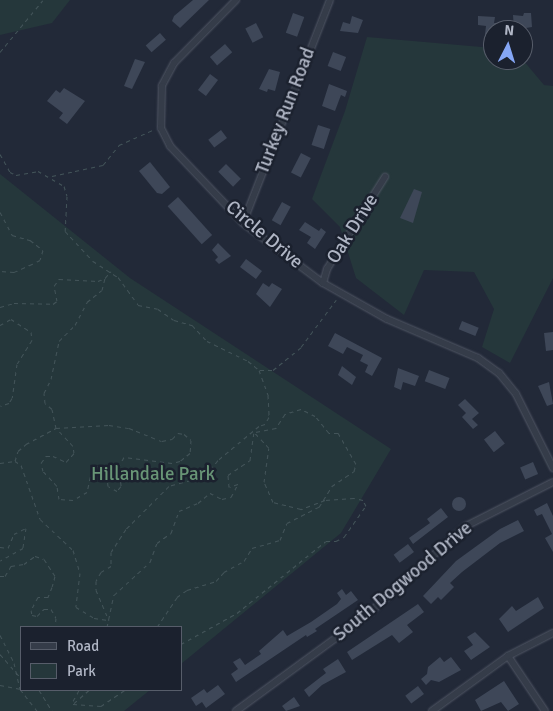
<!DOCTYPE html>
<html>
<head>
<meta charset="utf-8">
<style>
	body { margin:0 }
	#map { position:relative; width:553px; height:711px; overflow:hidden; background:#222938; font-family:Signika,sans-serif }
	div>[style] { position:absolute }
	.green>* { inset:0; background:#25373b }
	.building>* { inset:0; background:#3e4758; transform-origin:0 0 }
	.round { border-radius:50% }
	.path>* { height:1px; margin-top:-0.5px; transform-origin:0; background:repeating-linear-gradient(90deg,#435459 0 4px,transparent 0 8px) }
	.roads { filter:drop-shadow(0 0 1px #505664) drop-shadow(0 0 1px #505664) }
	.street>* { height:6px; margin:-3px; padding:0 3px; transform-origin:3px; border-radius:3px; background:#353c49 }
	span { translate:-50% -50%; white-space:nowrap; text-align:center; line-height:1.15; -webkit-text-stroke:5px #1b212e; paint-order:stroke }
	.street-label { font-size:19px; color:#b0b6c5 }
	.park-label { font-size:19px; color:#689576 }
	.legend { position:absolute; left:20px; top:626px; width:162px; height:65px; box-sizing:border-box; background:#1b212e; border:1px solid #575d6a; margin:0; padding:6px 9px; list-style:none; font-size:15px; color:#b0b6c5 }
	.legend li { display:flex; align-items:center; gap:10px; height:25px }
	.legend b { width:25px; border:1px solid #575d6a }
	.north { position:absolute; left:483px; top:20px; width:50px; height:50px; box-sizing:border-box; background:#1b212e; border:1px solid #575d6a; border-radius:50%; rotate:5deg; font-size:14px; font-weight:700; line-height:20px; text-align:center; color:#b0b6c5 }
	.north::after { content:''; display:block; margin:auto; width:18px; height:22px; background:#85a6f5; clip-path:polygon(50% 0,100% 100%,50% 72%,0 100%) }
</style>
</head>
<body>
<div id="map">
	<div class="green">
		<div style="clip-path:polygon(0 0,70px 0,52px 23px,0 35px)"></div>
		<div style="clip-path:polygon(367px 37px,493px 48px,493px 60px,523px 60px,544px 85px,553px 86px,553px 278px,510px 363px,482px 347px,494px 309px,474px 272px,424px 270px,404px 315px,356px 278px,340px 227px,312px 199px,345px 111px)"></div>
		<div style="clip-path:polygon(0 174px,130px 278px,391px 449px,341px 533px,181px 664px,181px 627px,21px 627px,21px 690px,150px 690px,124px 711px,0 711px)"></div>
	</div>
	<div class="building">
		<div style="clip-path:polygon(193px 0,209px 0,180px 28px,172px 21px,174px 16px)"></div>
		<div style="left:293px;top:13px;width:12px;height:21px;rotate:20deg"></div>
		<div style="clip-path:polygon(524px 13px,531px 13px,532px 27px,514px 30px,513px 15px,523px 16px)"></div>
		<div style="clip-path:polygon(352px 16px,363px 20px,358px 33px,340px 31px,343px 22px,350px 24px)"></div>
		<div style="clip-path:polygon(478px 16px,495px 17px,494px 23px,499px 23px,499px 30px,493px 30px,493px 43px,484px 42px,486px 26px,478px 25px)"></div>
		<div style="left:256px;top:23px;width:16px;height:12px;rotate:63deg"></div>
		<div style="left:160px;top:33px;width:9px;height:19px;rotate:49deg"></div>
		<div style="left:225px;top:44px;width:11px;height:20px;rotate:49deg"></div>
		<div style="left:333px;top:52px;width:14px;height:15px;rotate:21deg"></div>
		<div style="clip-path:polygon(135px 59px,145px 62px,132px 89px,124px 86px)"></div>
		<div style="clip-path:polygon(269px 69px,280px 72px,275px 91px,268px 89px,267px 92px,259px 89px)"></div>
		<div style="left:210px;top:74px;width:10px;height:20px;rotate:37deg"></div>
		<div style="clip-path:polygon(329px 84px,347px 91px,345px 97px,341px 95px,335px 111px,322px 106px)"></div>
		<div style="clip-path:polygon(64px 88px,85px 101px,67px 124px,59px 118px,63px 113px,47px 101px,56px 90px,60px 93px)"></div>
		<div style="left:318px;top:125px;width:13px;height:21px;rotate:18deg"></div>
		<div style="left:221px;top:130px;width:10px;height:16px;rotate:53deg"></div>
		<div style="left:301px;top:153px;width:11px;height:22px;rotate:27deg"></div>
		<div style="clip-path:polygon(150px 162px,170px 187px,162px 194px,157px 193px,139px 171px)"></div>
		<div style="left:226px;top:164px;width:21px;height:11px;rotate:45deg"></div>
		<div style="clip-path:polygon(414px 189px,422px 192px,413px 223px,400px 218px)"></div>
		<div style="left:178px;top:197px;width:51px;height:14px;rotate:48deg"></div>
		<div style="left:282px;top:202px;width:10px;height:21px;rotate:29deg"></div>
		<div style="clip-path:polygon(305px 222px,319px 231px,321px 228px,326px 232px,315px 249px,307px 243px,311px 237px,299px 230px)"></div>
		<div style="clip-path:polygon(218px 243px,231px 256px,219px 264px,215px 260px,218px 257px,212px 250px)"></div>
		<div style="left:246px;top:259px;width:20px;height:10px;rotate:37deg"></div>
		<div style="clip-path:polygon(263px 283px,269px 287px,272px 283px,282px 289px,270px 307px,256px 294px)"></div>
		<div style="left:462px;top:321px;width:18px;height:9px;rotate:22deg"></div>
		<div style="clip-path:polygon(553px 332px,553px 350px,546px 351px,544px 333px)"></div>
		<div style="clip-path:polygon(335px 333px,382px 358px,372px 376px,365px 372px,368px 365px,360px 361px,363px 355px,347px 347px,343px 354px,328px 346px)"></div>
		<div style="clip-path:polygon(342px 366px,356px 377px,352px 385px,338px 375px)"></div>
		<div style="clip-path:polygon(398px 368px,419px 376px,415px 386px,403px 382px,401px 390px,394px 387px)"></div>
		<div style="left:429px;top:370px;width:22px;height:12px;rotate:21deg"></div>
		<div style="clip-path:polygon(549px 382px,553px 404px,547px 406px,538px 386px)"></div>
		<div style="clip-path:polygon(465px 399px,479px 413px,472px 419px,478px 425px,473px 429px,462px 417px,466px 413px,458px 405px)"></div>
		<div style="left:495px;top:431px;width:16px;height:14px;rotate:52deg"></div>
		<div style="left:533px;top:462px;width:13px;height:14px;rotate:67deg"></div>
		<div class="round" style="left:452px;top:497px;width:14px;height:14px"></div>
		<div style="clip-path:polygon(547px 503px,553px 516px,553px 552px,545px 538px,552px 534px,542px 514px,537px 516px,534px 510px)"></div>
		<div style="clip-path:polygon(441px 508px,448px 517px,413px 544px,409px 538px,430px 523px,427px 519px)"></div>
		<div style="clip-path:polygon(518px 520px,524px 531px,500px 543px,462px 572px,450px 583px,454px 587px,441px 600px,438px 597px,431px 604px,423px 596px,456px 561px,500px 529px)"></div>
		<div style="left:408px;top:544px;width:10px;height:18px;rotate:53deg"></div>
		<div style="clip-path:polygon(342px 589px,346px 595px,351px 591px,358px 600px,315px 629px,317px 631px,307px 637px,306px 635px,236px 682px,231px 674px,238px 669px,233px 662px,240px 658px,245px 665px,261px 654px,259px 651px,283px 630px,287px 636px,311px 622px,337px 604px,341px 599px,337px 593px)"></div>
		<div style="clip-path:polygon(538px 597px,544px 608px,508px 632px,499px 619px,512px 606px,516px 611px)"></div>
		<div style="clip-path:polygon(418px 604px,424px 612px,407px 625px,413px 632px,399px 643px,392px 635px,352px 660px,347px 652px)"></div>
		<div style="clip-path:polygon(475px 632px,490px 647px,471px 660px,464px 651px,473px 645px,467px 637px)"></div>
		<div style="clip-path:polygon(440px 657px,444px 662px,451px 657px,461px 670px,439px 682px,431px 680px,426px 685px,421px 679px,427px 674px,428px 667px)"></div>
		<div style="clip-path:polygon(338px 659px,346px 672px,322px 685px,309px 697px,304px 690px,326px 673px,323px 669px)"></div>
		<div style="clip-path:polygon(504px 681px,519px 704px,508px 711px,501px 702px,481px 711px,475px 700px)"></div>
		<div style="clip-path:polygon(218px 685px,225px 694px,206px 708px,202px 702px,196px 706px,191px 698px,204px 689px,207px 693px)"></div>
		<div style="left:418px;top:686px;width:10px;height:16px;rotate:53deg"></div>
		<div style="clip-path:polygon(294px 697px,300px 706px,286px 711px,282px 706px)"></div>
	</div>
	<div class="path">
		<div style="left:0;top:52px;width:67px;rotate:-50.4deg"></div>
		<div style="left:0;top:154px;width:21px;rotate:61deg"></div>
		<div style="left:10px;top:172px;width:7px;rotate:27deg"></div>
		<div style="left:16px;top:175px;width:22px;rotate:-10deg"></div>
		<div style="left:38px;top:171px;width:30px;rotate:30deg"></div>
		<div style="left:64px;top:186px;width:10px;rotate:73deg"></div>
		<div style="left:67px;top:196px;width:35px;rotate:93deg"></div>
		<div style="left:65px;top:231px;width:41px;rotate:47deg"></div>
		<div style="left:93px;top:261px;width:30px;rotate:33deg"></div>
		<div style="left:118px;top:277px;width:34px;rotate:54deg"></div>
		<div style="left:138px;top:305px;width:20px;rotate:11deg"></div>
		<div style="left:158px;top:309px;width:19px;rotate:35deg"></div>
		<div style="left:174px;top:320px;width:19px;rotate:16deg"></div>
		<div style="left:192px;top:325px;width:22px;rotate:47deg"></div>
		<div style="left:207px;top:341px;width:46px;rotate:26deg"></div>
		<div style="left:248px;top:361px;width:14px;rotate:39deg"></div>
		<div style="left:259px;top:370px;width:27px;rotate:70deg"></div>
		<div style="left:268px;top:395px;width:22px;rotate:87deg"></div>
		<div style="left:269px;top:417px;width:8px;rotate:120deg"></div>
		<div style="left:265px;top:424px;width:6px;rotate:162deg"></div>
		<div style="left:259px;top:426px;width:53px;rotate:140.3deg"></div>
		<div style="left:218px;top:460px;width:20px;rotate:127deg"></div>
		<div style="left:206px;top:476px;width:38px;rotate:165deg"></div>
		<div style="left:169px;top:486px;width:61px;rotate:135deg"></div>
		<div style="left:126px;top:529px;width:27px;rotate:123deg"></div>
		<div style="left:111px;top:552px;width:14px;rotate:90deg"></div>
		<div style="left:111px;top:566px;width:12px;rotate:149deg"></div>
		<div style="left:101px;top:572px;width:10px;rotate:119deg"></div>
		<div style="left:96px;top:581px;width:9px;rotate:90deg"></div>
		<div style="left:96px;top:590px;width:33px;rotate:67deg"></div>
		<div style="left:52px;top:176px;width:52px;rotate:-12.2deg"></div>
		<div style="left:103px;top:165px;width:26px;rotate:-51deg"></div>
		<div style="left:119px;top:145px;width:39px;rotate:-24deg"></div>
		<div style="left:0;top:212px;width:26px;rotate:62deg"></div>
		<div style="left:12px;top:235px;width:19px;rotate:16deg"></div>
		<div style="left:30px;top:240px;width:16px;rotate:38deg"></div>
		<div style="left:43px;top:250px;width:10px;rotate:107deg"></div>
		<div style="left:40px;top:260px;width:9px;rotate:153deg"></div>
		<div style="left:32px;top:264px;width:20px;rotate:156deg"></div>
		<div style="left:14px;top:272px;width:14px;rotate:-176deg"></div>
		<div style="left:0;top:307px;width:15px;rotate:-16deg"></div>
		<div style="left:14px;top:303px;width:39px;rotate:1deg"></div>
		<div style="left:53px;top:304px;width:5px;rotate:-37deg"></div>
		<div style="left:57px;top:301px;width:15px;rotate:-101deg"></div>
		<div style="left:54px;top:286px;width:9px;rotate:-54deg"></div>
		<div style="left:59px;top:279px;width:39px;rotate:3deg"></div>
		<div style="left:98px;top:281px;width:8px;rotate:-23deg"></div>
		<div style="left:105px;top:278px;width:9px;rotate:-49deg"></div>
		<div style="left:0;top:325px;width:13px;rotate:-29deg"></div>
		<div style="left:11px;top:319px;width:24px;rotate:33deg"></div>
		<div style="left:31px;top:332px;width:8px;rotate:83deg"></div>
		<div style="left:32px;top:340px;width:28px;rotate:122deg"></div>
		<div style="left:17px;top:364px;width:34px;rotate:98deg"></div>
		<div style="left:12px;top:398px;width:6px;rotate:121deg"></div>
		<div style="left:9px;top:403px;width:9px;rotate:162deg"></div>
		<div style="left:260px;top:370px;width:13px"></div>
		<div style="left:273px;top:370px;width:36px;rotate:-39deg"></div>
		<div style="left:301px;top:347px;width:59px;rotate:-53.3deg"></div>
		<div style="left:109px;top:425px;width:20px;rotate:9deg"></div>
		<div style="left:129px;top:428px;width:35px;rotate:22deg"></div>
		<div style="left:162px;top:441px;width:10px;rotate:-11deg"></div>
		<div style="left:172px;top:439px;width:8px;rotate:-45deg"></div>
		<div style="left:178px;top:433px;width:6px;rotate:9deg"></div>
		<div style="left:184px;top:434px;width:9px;rotate:41deg"></div>
		<div style="left:191px;top:440px;width:13px;rotate:94deg"></div>
		<div style="left:190px;top:453px;width:13px;rotate:141deg"></div>
		<div style="left:180px;top:461px;width:8px;rotate:166deg"></div>
		<div style="left:172px;top:463px;width:48px;rotate:-172.9deg"></div>
		<div style="left:124px;top:457px;width:10px;rotate:119deg"></div>
		<div style="left:119px;top:466px;width:20px;rotate:84deg"></div>
		<div style="left:121px;top:486px;width:6px;rotate:129deg"></div>
		<div style="left:117px;top:491px;width:10px;rotate:-151deg"></div>
		<div style="left:108px;top:486px;width:18px;rotate:-96deg"></div>
		<div style="left:106px;top:468px;width:10px;rotate:-169deg"></div>
		<div style="left:96px;top:466px;width:5px;rotate:143deg"></div>
		<div style="left:92px;top:469px;width:24px;rotate:102deg"></div>
		<div style="left:87px;top:492px;width:16px;rotate:150deg"></div>
		<div style="left:73px;top:500px;width:14px;rotate:-176deg"></div>
		<div style="left:59px;top:499px;width:13px;rotate:-99deg"></div>
		<div style="left:57px;top:486px;width:21px;rotate:-133deg"></div>
		<div style="left:43px;top:471px;width:8px;rotate:-104deg"></div>
		<div style="left:41px;top:463px;width:9px;rotate:-54deg"></div>
		<div style="left:46px;top:456px;width:7px"></div>
		<div style="left:53px;top:456px;width:14px;rotate:25deg"></div>
		<div style="left:66px;top:462px;width:12px;rotate:-48deg"></div>
		<div style="left:74px;top:453px;width:7px;rotate:-98deg"></div>
		<div style="left:73px;top:446px;width:25px;rotate:-133deg"></div>
		<div style="left:56px;top:428px;width:53px;rotate:-3.2deg"></div>
		<div style="left:15px;top:461px;width:10px;rotate:-73deg"></div>
		<div style="left:18px;top:451px;width:11px;rotate:-41deg"></div>
		<div style="left:26px;top:444px;width:34px;rotate:-28deg"></div>
		<div style="left:56px;top:428px;width:19px;rotate:-102deg"></div>
		<div style="left:52px;top:409px;width:9px;rotate:-139deg"></div>
		<div style="left:45px;top:403px;width:10px;rotate:-96deg"></div>
		<div style="left:44px;top:393px;width:16px;rotate:-63deg"></div>
		<div style="left:51px;top:379px;width:39px;rotate:-78deg"></div>
		<div style="left:59px;top:341px;width:23px;rotate:-45deg"></div>
		<div style="left:75px;top:325px;width:26px;rotate:-62deg"></div>
		<div style="left:87px;top:302px;width:19px;rotate:-39deg"></div>
		<div style="left:102px;top:290px;width:12px;rotate:-76deg"></div>
		<div style="left:0;top:463px;width:15px;rotate:-8deg"></div>
		<div style="left:15px;top:461px;width:7px;rotate:34deg"></div>
		<div style="left:21px;top:465px;width:57px;rotate:70.6deg"></div>
		<div style="left:40px;top:519px;width:45px;rotate:43.2deg"></div>
		<div style="left:73px;top:550px;width:24px;rotate:73deg"></div>
		<div style="left:80px;top:573px;width:34px;rotate:97deg"></div>
		<div style="left:76px;top:607px;width:21px;rotate:31deg"></div>
		<div style="left:94px;top:618px;width:14px;rotate:8deg"></div>
		<div style="left:0;top:547px;width:8px;rotate:7deg"></div>
		<div style="left:8px;top:548px;width:15px;rotate:-67deg"></div>
		<div style="left:14px;top:534px;width:13px;rotate:-27deg"></div>
		<div style="left:26px;top:528px;width:20px;rotate:99deg"></div>
		<div style="left:23px;top:548px;width:26px;rotate:151deg"></div>
		<div style="left:0;top:576px;width:5px"></div>
		<div style="left:5px;top:576px;width:12px;rotate:-59deg"></div>
		<div style="left:11px;top:566px;width:13px;rotate:-9deg"></div>
		<div style="left:24px;top:564px;width:14px;rotate:-36deg"></div>
		<div style="left:35px;top:556px;width:9px;rotate:18deg"></div>
		<div style="left:44px;top:559px;width:20px;rotate:57deg"></div>
		<div style="left:55px;top:576px;width:11px;rotate:105deg"></div>
		<div style="left:52px;top:587px;width:11px;rotate:112deg"></div>
		<div style="left:48px;top:597px;width:10px;rotate:180deg"></div>
		<div style="left:38px;top:597px;width:15px;rotate:118deg"></div>
		<div style="left:31px;top:610px;width:5px;rotate:79deg"></div>
		<div style="left:32px;top:615px;width:5px;rotate:11deg"></div>
		<div style="left:37px;top:616px;width:10px;rotate:-45deg"></div>
		<div style="left:44px;top:609px;width:7px"></div>
		<div style="left:51px;top:609px;width:10px;rotate:61deg"></div>
		<div style="left:56px;top:618px;width:9px;rotate:96deg"></div>
		<div style="left:107px;top:627px;width:33px;rotate:-78deg"></div>
		<div style="left:114px;top:595px;width:49px;rotate:-42.5deg"></div>
		<div style="left:150px;top:562px;width:20px;rotate:-70deg"></div>
		<div style="left:157px;top:543px;width:17px;rotate:-36deg"></div>
		<div style="left:171px;top:533px;width:23px;rotate:-70deg"></div>
		<div style="left:179px;top:511px;width:21px;rotate:-23deg"></div>
		<div style="left:198px;top:503px;width:16px;rotate:-40deg"></div>
		<div style="left:210px;top:493px;width:13px;rotate:27deg"></div>
		<div style="left:222px;top:499px;width:9px;rotate:-13deg"></div>
		<div style="left:231px;top:497px;width:15px;rotate:-62deg"></div>
		<div style="left:238px;top:484px;width:9px;rotate:162deg"></div>
		<div style="left:229px;top:487px;width:12px;rotate:-95deg"></div>
		<div style="left:228px;top:475px;width:27px;rotate:-34deg"></div>
		<div style="left:250px;top:460px;width:27px;rotate:-82deg"></div>
		<div style="left:157px;top:627px;width:36px;rotate:-56deg"></div>
		<div style="left:177px;top:597px;width:12px;rotate:-35deg"></div>
		<div style="left:187px;top:590px;width:30px;rotate:-17deg"></div>
		<div style="left:216px;top:581px;width:12px;rotate:-48deg"></div>
		<div style="left:224px;top:572px;width:23px;rotate:-29deg"></div>
		<div style="left:244px;top:561px;width:15px;rotate:-58deg"></div>
		<div style="left:252px;top:548px;width:29px;rotate:-16deg"></div>
		<div style="left:280px;top:540px;width:18px;rotate:-68deg"></div>
		<div style="left:287px;top:523px;width:36px;rotate:-27deg"></div>
		<div style="left:319px;top:507px;width:25px;rotate:-58deg"></div>
		<div style="left:332px;top:486px;width:27px;rotate:-34deg"></div>
		<div style="left:354px;top:471px;width:7px;rotate:-74deg"></div>
		<div style="left:356px;top:464px;width:36px;rotate:-120deg"></div>
		<div style="left:338px;top:433px;width:9px;rotate:180deg"></div>
		<div style="left:329px;top:433px;width:22px;rotate:-129deg"></div>
		<div style="left:315px;top:416px;width:16px;rotate:-153deg"></div>
		<div style="left:301px;top:409px;width:17px;rotate:163deg"></div>
		<div style="left:285px;top:414px;width:17px;rotate:123deg"></div>
		<div style="left:276px;top:428px;width:21px;rotate:169deg"></div>
		<div style="left:0;top:635px;width:31px;rotate:63deg"></div>
		<div style="left:14px;top:663px;width:27px;rotate:77deg"></div>
		<div style="left:181px;top:644px;width:64px;rotate:-29deg"></div>
		<div style="left:237px;top:613px;width:114px;rotate:-39deg"></div>
		<div style="left:326px;top:541px;width:10px"></div>
		<div style="left:336px;top:541px;width:9px;rotate:-27deg"></div>
		<div style="left:344px;top:537px;width:38px;rotate:-55deg"></div>
		<div style="left:366px;top:506px;width:7px;rotate:-117deg"></div>
		<div style="left:363px;top:500px;width:9px;rotate:-167deg"></div>
		<div style="left:354px;top:498px;width:29px;rotate:176deg"></div>
		<div style="left:325px;top:500px;width:26px;rotate:159deg"></div>
		<div style="left:301px;top:509px;width:29px;rotate:-166deg"></div>
		<div style="left:273px;top:502px;width:22px;rotate:-114deg"></div>
		<div style="left:264px;top:482px;width:34px;rotate:-82deg"></div>
		<div style="left:269px;top:448px;width:21px;rotate:-133deg"></div>
		<div style="left:0;top:654px;width:32px;rotate:49deg"></div>
		<div style="left:0;top:685px;width:20px;rotate:11deg"></div>
		<div style="left:20px;top:689px;width:28px;rotate:52deg"></div>
		<div style="left:39px;top:690px;width:25px;rotate:58deg"></div>
		<div style="left:89px;top:690px;width:21px;rotate:139deg"></div>
		<div style="left:73px;top:704px;width:28px;rotate:4deg"></div>
		<div style="left:101px;top:706px;width:29px;rotate:-34deg"></div>
		<div style="left:73px;top:701px;width:13px;rotate:-61deg"></div>
	</div>
	<div class="roads">
		<div class="street">
			<div style="left:236px;top:0;width:88px;rotate:134.5deg"></div>
			<div style="left:174px;top:63px;width:26px;rotate:118deg"></div>
			<div style="left:162px;top:86px;width:42px;rotate:91.4deg"></div>
			<div style="left:161px;top:128px;width:20px;rotate:63deg"></div>
			<div style="left:170px;top:146px;width:106px;rotate:46.5deg"></div>
			<div style="left:243px;top:223px;width:100px;rotate:36.9deg"></div>
			<div style="left:323px;top:283px;width:73px;rotate:29.4deg"></div>
			<div style="left:387px;top:319px;width:99px;rotate:23.2deg"></div>
			<div style="left:478px;top:358px;width:26px;rotate:36deg"></div>
			<div style="left:499px;top:373px;width:27px;rotate:51deg"></div>
			<div style="left:516px;top:394px;width:83px;rotate:63.4deg"></div>
			<div style="left:243px;top:223px;width:239px;rotate:-68.7deg"></div>
			<div style="left:323px;top:283px;width:15px;rotate:-74deg"></div>
			<div style="left:327px;top:269px;width:109px;rotate:-57.8deg"></div>
			<div style="left:508px;top:656px;width:66px;rotate:56.1deg"></div>
			<div style="left:236px;top:711px;width:162px;rotate:-36.2deg"></div>
			<div style="left:367px;top:615px;width:133px;rotate:-42deg"></div>
			<div style="left:466px;top:526px;width:97px;rotate:-26.8deg"></div>
			<div style="left:432px;top:711px;width:94px;rotate:-35.9deg"></div>
			<div style="left:508px;top:656px;width:51px;rotate:-27.1deg"></div>
		</div>
	</div>
	<div class="street-label">
		<span style="left:286px;top:111px;rotate:-69deg">Turkey Run Road</span>
		<span style="left:353px;top:229px;rotate:-58deg">Oak Drive</span>
		<span style="left:264px;top:235px;rotate:40deg">Circle Drive</span>
		<span style="left:403px;top:582px;rotate:-40deg">South Dogwood Drive</span>
	</div>
	<div class="park-label">
		<span style="left:153px;top:475px">Hillandale Park</span>
	</div>
	<ul class="legend">
	<li><b style="height:6px;background:#353c49"></b>Road</li>
	<li><b style="height:14px;background:#25373b"></b>Park</li>
	</ul>
	<div class="north">N</div>
</div>
</body>
</html>
